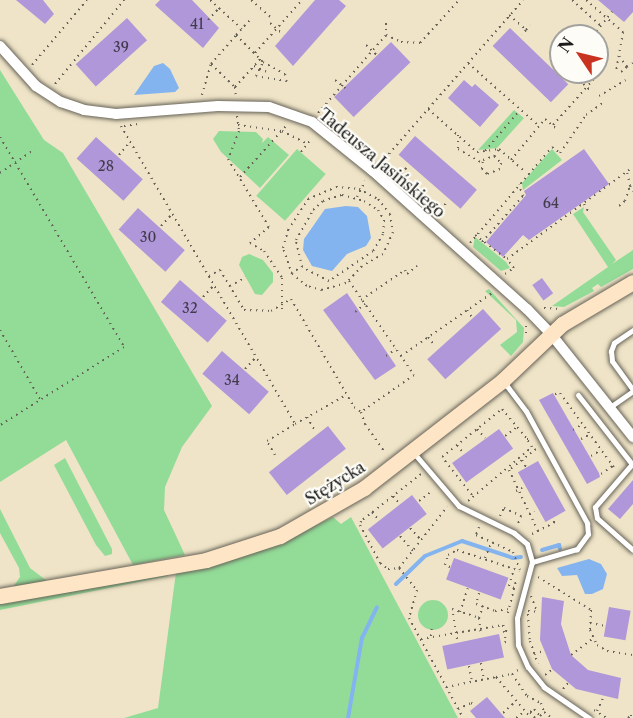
<!DOCTYPE html>
<html>
<head>
<meta charset="utf-8">
<style>
	body { margin:0 }
	#map { position:relative; width:633px; height:718px; overflow:hidden; background:#efe4c7; font-family:"Libre Caslon Text",serif }
	div>[style] { position:absolute }
	.green>* { inset:0; background:#93dc98; transform-origin:0 0 }
	.round { border-radius:50% }
	.water>* { inset:0; background:#84b4ef }
	.stream>* { height:4px; margin:-2px; padding:0 2px; transform-origin:2px; border-radius:2px; background:#84b4ef }
	.building>* { inset:0; background:#b097d9; transform-origin:0 0 }
	.path>* { height:2px; margin-top:-1px; transform-origin:0; background:repeating-linear-gradient(90deg,#666258 0 1.5px,transparent 0 6px) }
	.roads { filter:drop-shadow(0 0 2px #666258) drop-shadow(0 0 2px #666258) }
	.lane>* { height:5px; margin:-2.5px; padding:0 2.5px; transform-origin:2.5px; border-radius:2.5px; background:#fff }
	.street>* { height:10px; margin:-5px; padding:0 5px; transform-origin:5px; border-radius:5px; background:#fff }
	.secondary>* { height:15px; margin:-7.5px; padding:0 7.5px; transform-origin:7.5px; border-radius:7.5px; background:#fee5c5 }
	span { translate:-50% -50%; white-space:nowrap; text-align:center; line-height:1.15; -webkit-text-stroke:4.5px #fdfcf7; paint-order:stroke }
	.number-label { font-size:14px; color:#413b4b }
	.number-label span { -webkit-text-stroke-width:0 }
	.street-label { font-size:16px; color:#1c1c1c }
	.north { position:absolute; left:549px; top:24px; width:60px; height:60px; box-sizing:border-box; background:#fdfcf7; border:2px solid #a3a29f; border-radius:50%; rotate:305deg; font-size:16px; font-weight:700; line-height:24px; text-align:center; color:#1c1c1c }
	.north::after { content:''; display:block; margin:auto; width:21px; height:27px; background:#c8321e; clip-path:polygon(50% 0,100% 100%,50% 72%,0 100%) }
</style>
</head>
<body>
<div id="map">
	<div class="green">
		<div style="clip-path:polygon(0 70px,44px 140px,63px 153px,212px 406px,182px 447px,165px 487px,164px 510px,185px 555px,133px 565px,66px 440px,0 482px)"></div>
		<div style="clip-path:polygon(514px 110px,524px 118px,497px 148px,478px 150px)"></div>
		<div style="clip-path:polygon(219px 131px,256px 132px,263px 139px,262px 143px,268px 137px,289px 155px,260px 188px,221px 152px,213px 139px)"></div>
		<div style="left:297px;top:149px;width:38px;height:62px;rotate:41deg"></div>
		<div style="clip-path:polygon(552px 149px,562px 160px,523px 190px,522px 183px)"></div>
		<div style="clip-path:polygon(584px 207px,583px 212px,616px 260px,612px 264px,633px 250px,633px 269px,601px 287px,598px 284px,592px 288px,594px 291px,564px 307px,552px 306px,608px 267px,573px 214px)"></div>
		<div style="clip-path:polygon(475px 237px,506px 262px,510px 268px,501px 271px,473px 247px)"></div>
		<div style="clip-path:polygon(249px 254px,263px 260px,273px 273px,273px 282px,262px 295px,255px 294px,239px 265px,242px 257px)"></div>
		<div style="clip-path:polygon(489px 289px,524px 328px,523px 342px,511px 356px,500px 345px,517px 332px,516px 320px,485px 291px)"></div>
		<div style="clip-path:polygon(65px 458px,112px 549px,112px 554px,105px 556px,96px 545px,54px 465px)"></div>
		<div style="clip-path:polygon(0 509px,30px 568px,47px 581px,13px 587px,20px 577px,19px 568px,0 533px)"></div>
		<div style="clip-path:polygon(333px 517px,341px 524px,351px 517px,458px 718px,124px 718px,158px 708px,176px 572px,222px 563px,289px 539px)"></div>
		<div style="clip-path:polygon(167px 574px,168px 576px,0 610px,0 603px)"></div>
		<div class="round" style="left:418px;top:600px;width:30px;height:30px"></div>
	</div>
	<div class="water">
		<div style="clip-path:polygon(163px 63px,170px 69px,179px 88px,175px 92px,134px 95px,154px 66px)"></div>
		<div style="clip-path:polygon(346px 206px,358px 207px,367px 216px,371px 238px,366px 246px,347px 254px,332px 271px,312px 266px,303px 250px,304px 239px,325px 209px)"></div>
		<div style="clip-path:polygon(589px 559px,601px 564px,607px 574px,603px 589px,592px 594px,585px 594px,577px 575px,562px 576px,557px 568px)"></div>
	</div>
	<div class="stream">
		<div style="left:542px;top:550px;width:18px;rotate:-16deg"></div>
		<div style="left:559px;top:545px;width:4px;rotate:76deg"></div>
		<div style="left:396px;top:584px;width:40px;rotate:-44deg"></div>
		<div style="left:425px;top:556px;width:40px;rotate:-22deg"></div>
		<div style="left:462px;top:541px;width:54px;rotate:18.4deg"></div>
		<div style="left:513px;top:558px;width:8px;rotate:-7deg"></div>
		<div style="left:348px;top:718px;width:81px;rotate:-80.1deg"></div>
		<div style="left:362px;top:638px;width:34px;rotate:-64deg"></div>
	</div>
	<div class="building">
		<div style="clip-path:polygon(16px 0,43px 0,54px 14px,45px 24px)"></div>
		<div style="clip-path:polygon(160px 0,192px 0,219px 28px,203px 48px,155px 5px)"></div>
		<div style="clip-path:polygon(315px 0,339px 0,346px 6px,293px 66px,275px 46px)"></div>
		<div style="clip-path:polygon(598px 0,633px 0,633px 12px,624px 22px)"></div>
		<div style="left:127px;top:18px;width:30px;height:69px;rotate:48deg"></div>
		<div style="left:510px;top:28px;width:81px;height:25px;rotate:44deg"></div>
		<div style="left:391px;top:42px;width:28px;height:79px;rotate:46deg"></div>
		<div style="clip-path:polygon(464px 80px,472px 87px,475px 84px,499px 105px,480px 127px,448px 98px)"></div>
		<div style="left:415px;top:136px;width:82px;height:25px;rotate:41deg"></div>
		<div style="left:96px;top:137px;width:63px;height:29px;rotate:42deg"></div>
		<div style="clip-path:polygon(584px 149px,609px 184px,529px 240px,523px 235px,503px 257px,486px 242px,526px 195px,524px 191px)"></div>
		<div style="left:138px;top:208px;width:63px;height:29px;rotate:42deg"></div>
		<div style="left:542px;top:278px;width:19px;height:12px;rotate:54deg"></div>
		<div style="left:180px;top:280px;width:62px;height:29px;rotate:41deg"></div>
		<div style="clip-path:polygon(347px 293px,396px 366px,375px 380px,323px 310px)"></div>
		<div style="left:483px;top:309px;width:27px;height:75px;rotate:48deg"></div>
		<div style="left:222px;top:351px;width:62px;height:30px;rotate:41deg"></div>
		<div style="clip-path:polygon(553px 393px,599px 473px,600px 477px,587px 484px,539px 400px)"></div>
		<div style="left:328px;top:426px;width:29px;height:75px;rotate:52deg"></div>
		<div style="left:499px;top:429px;width:24px;height:58px;rotate:54deg"></div>
		<div style="left:538px;top:461px;width:57px;height:23px;rotate:61deg"></div>
		<div style="clip-path:polygon(633px 480px,633px 504px,620px 519px,608px 509px)"></div>
		<div style="left:412px;top:495px;width:24px;height:56px;rotate:52deg"></div>
		<div style="left:454px;top:558px;width:58px;height:23px;rotate:20deg"></div>
		<div style="clip-path:polygon(542px 597px,564px 601px,561px 624px,571px 655px,588px 670px,621px 678px,618px 699px,576px 689px,552px 669px,540px 640px)"></div>
		<div style="left:609px;top:607px;width:22px;height:30px;rotate:10deg"></div>
		<div style="left:499px;top:634px;width:24px;height:58px;rotate:78deg"></div>
		<div style="clip-path:polygon(487px 697px,505px 718px,476px 718px,470px 711px)"></div>
	</div>
	<div class="path">
		<div style="left:210px;top:0;width:43px;rotate:42.2deg"></div>
		<div style="left:251px;top:0;width:29px;rotate:41deg"></div>
		<div style="left:572px;top:0;width:39px;rotate:42deg"></div>
		<div style="left:586px;top:0;width:49px;rotate:40.9deg"></div>
		<div style="left:623px;top:32px;width:39px;rotate:100deg"></div>
		<div style="left:509px;top:15px;width:23px;rotate:41deg"></div>
		<div style="left:526px;top:30px;width:6px;rotate:129deg"></div>
		<div style="left:208px;top:20px;width:16px;rotate:-47deg"></div>
		<div style="left:270px;top:23px;width:18px;rotate:41deg"></div>
		<div style="left:386px;top:23px;width:12px;rotate:90deg"></div>
		<div style="left:526px;top:30px;width:6px;rotate:-51deg"></div>
		<div style="left:236px;top:35px;width:21px;rotate:-47deg"></div>
		<div style="left:593px;top:36px;width:31px;rotate:-52deg"></div>
		<div style="left:366px;top:45px;width:16px;rotate:43deg"></div>
		<div style="left:255px;top:53px;width:71px;rotate:-48.4deg"></div>
		<div style="left:619px;top:56px;width:14px;rotate:54deg"></div>
		<div style="left:627px;top:67px;width:7px;rotate:-34deg"></div>
		<div style="left:468px;top:63px;width:95px;rotate:41.6deg"></div>
		<div style="left:211px;top:64px;width:33px;rotate:44deg"></div>
		<div style="left:235px;top:87px;width:9px;rotate:84deg"></div>
		<div style="left:32px;top:65px;width:85px;rotate:-49.8deg"></div>
		<div style="left:254px;top:66px;width:14px;rotate:25deg"></div>
		<div style="left:570px;top:72px;width:28px;rotate:42deg"></div>
		<div style="left:621px;top:72px;width:8px;rotate:-40deg"></div>
		<div style="left:560px;top:74px;width:3px;rotate:-45deg"></div>
		<div style="left:335px;top:80px;width:16px;rotate:38deg"></div>
		<div style="left:55px;top:84px;width:109px;rotate:-50.6deg"></div>
		<div style="left:235px;top:87px;width:39px;rotate:-48deg"></div>
		<div style="left:202px;top:95px;width:32px;rotate:-74deg"></div>
		<div style="left:211px;top:64px;width:38px;rotate:-49deg"></div>
		<div style="left:236px;top:35px;width:38px;rotate:45deg"></div>
		<div style="left:263px;top:62px;width:25px;rotate:29deg"></div>
		<div style="left:285px;top:74px;width:7px;rotate:74deg"></div>
		<div style="left:287px;top:81px;width:31px;rotate:-171deg"></div>
		<div style="left:256px;top:76px;width:16px;rotate:-63deg"></div>
		<div style="left:599px;top:96px;width:31px;rotate:-31deg"></div>
		<div style="left:428px;top:109px;width:65px;rotate:41.3deg"></div>
		<div style="left:477px;top:152px;width:22px;rotate:-8deg"></div>
		<div style="left:499px;top:149px;width:32px;rotate:41deg"></div>
		<div style="left:318px;top:113px;width:103px;rotate:-48.9deg"></div>
		<div style="left:386px;top:35px;width:17px;rotate:25deg"></div>
		<div style="left:401px;top:42px;width:19px;rotate:3deg"></div>
		<div style="left:420px;top:43px;width:58px;rotate:-47.8deg"></div>
		<div style="left:237px;top:116px;width:15px;rotate:82deg"></div>
		<div style="left:239px;top:131px;width:30px;rotate:111deg"></div>
		<div style="left:228px;top:159px;width:79px;rotate:58.9deg"></div>
		<div style="left:269px;top:227px;width:25px;rotate:140deg"></div>
		<div style="left:250px;top:243px;width:16px;rotate:30deg"></div>
		<div style="left:264px;top:251px;width:32px;rotate:56deg"></div>
		<div style="left:282px;top:278px;width:32px;rotate:90deg"></div>
		<div style="left:238px;top:125px;width:44px;rotate:7.8deg"></div>
		<div style="left:282px;top:131px;width:28px;rotate:27deg"></div>
		<div style="left:553px;top:125px;width:71px;rotate:-48.4deg"></div>
		<div style="left:600px;top:72px;width:11px;rotate:-80deg"></div>
		<div style="left:602px;top:61px;width:9px;rotate:-126deg"></div>
		<div style="left:121px;top:126px;width:345px;rotate:59.7deg"></div>
		<div style="left:295px;top:424px;width:59px;rotate:-29.6deg"></div>
		<div style="left:124px;top:126px;width:14px;rotate:-8deg"></div>
		<div style="left:458px;top:135px;width:14px;rotate:90deg"></div>
		<div style="left:458px;top:149px;width:28px;rotate:30deg"></div>
		<div style="left:0;top:137px;width:244px;rotate:59.4deg"></div>
		<div style="left:124px;top:347px;width:146px;rotate:147.8deg"></div>
		<div style="left:485px;top:151px;width:54px;rotate:-49.5deg"></div>
		<div style="left:301px;top:152px;width:18px;rotate:-52deg"></div>
		<div style="left:119px;top:155px;width:17px;rotate:-50deg"></div>
		<div style="left:494px;top:156px;width:10px;rotate:45deg"></div>
		<div style="left:501px;top:163px;width:6px;rotate:99deg"></div>
		<div style="left:500px;top:169px;width:14px;rotate:159deg"></div>
		<div style="left:487px;top:174px;width:7px;rotate:-135deg"></div>
		<div style="left:482px;top:169px;width:9px;rotate:-84deg"></div>
		<div style="left:483px;top:160px;width:12px;rotate:-20deg"></div>
		<div style="left:494px;top:156px;width:9px;rotate:-54deg"></div>
		<div style="left:511px;top:160px;width:53px;rotate:-50.3deg"></div>
		<div style="left:545px;top:119px;width:17px;rotate:40deg"></div>
		<div style="left:381px;top:163px;width:216px;rotate:-48.9deg"></div>
		<div style="left:0;top:173px;width:42px;rotate:-34.4deg"></div>
		<div style="left:240px;top:177px;width:69px;rotate:-48deg"></div>
		<div style="left:397px;top:178px;width:16px;rotate:-47deg"></div>
		<div style="left:630px;top:186px;width:6px;rotate:59deg"></div>
		<div style="left:336px;top:187px;width:23px;rotate:5deg"></div>
		<div style="left:359px;top:189px;width:21px;rotate:28deg"></div>
		<div style="left:378px;top:199px;width:19px;rotate:51deg"></div>
		<div style="left:390px;top:214px;width:18px;rotate:81deg"></div>
		<div style="left:393px;top:232px;width:24px;rotate:114deg"></div>
		<div style="left:383px;top:254px;width:24px;rotate:150deg"></div>
		<div style="left:362px;top:266px;width:23px;rotate:133deg"></div>
		<div style="left:346px;top:283px;width:25px;rotate:164deg"></div>
		<div style="left:322px;top:290px;width:16px;rotate:-165deg"></div>
		<div style="left:307px;top:286px;width:19px;rotate:-141deg"></div>
		<div style="left:292px;top:274px;width:28px;rotate:-109deg"></div>
		<div style="left:283px;top:248px;width:19px;rotate:-74deg"></div>
		<div style="left:288px;top:230px;width:37px;rotate:-57deg"></div>
		<div style="left:308px;top:199px;width:30px;rotate:-23deg"></div>
		<div style="left:342px;top:195px;width:23px;rotate:15deg"></div>
		<div style="left:364px;top:201px;width:17px;rotate:33deg"></div>
		<div style="left:378px;top:210px;width:12px;rotate:59deg"></div>
		<div style="left:384px;top:220px;width:14px;rotate:94deg"></div>
		<div style="left:383px;top:234px;width:20px;rotate:120deg"></div>
		<div style="left:373px;top:251px;width:53px;rotate:145.7deg"></div>
		<div style="left:329px;top:281px;width:30px;rotate:-153deg"></div>
		<div style="left:302px;top:267px;width:28px;rotate:-103deg"></div>
		<div style="left:296px;top:240px;width:34px;rotate:-60deg"></div>
		<div style="left:313px;top:210px;width:13px;rotate:-42deg"></div>
		<div style="left:323px;top:201px;width:20px;rotate:-18deg"></div>
		<div style="left:357px;top:197px;width:18px;rotate:-63deg"></div>
		<div style="left:584px;top:204px;width:8px;rotate:60deg"></div>
		<div style="left:619px;top:206px;width:8px;rotate:-40deg"></div>
		<div style="left:625px;top:201px;width:16px;rotate:-72deg"></div>
		<div style="left:630px;top:186px;width:14px;rotate:-102deg"></div>
		<div style="left:437px;top:214px;width:17px;rotate:-50deg"></div>
		<div style="left:161px;top:226px;width:16px;rotate:-47deg"></div>
		<div style="left:475px;top:235px;width:40px;rotate:37deg"></div>
		<div style="left:482px;top:242px;width:62px;rotate:-48.3deg"></div>
		<div style="left:523px;top:196px;width:12px;rotate:-110deg"></div>
		<div style="left:470px;top:243px;width:126px;rotate:-49.5deg"></div>
		<div style="left:552px;top:147px;width:10px;rotate:37deg"></div>
		<div style="left:560px;top:153px;width:46px;rotate:-55.6deg"></div>
		<div style="left:586px;top:115px;width:22px;rotate:-36deg"></div>
		<div style="left:291px;top:273px;width:13px;rotate:-29deg"></div>
		<div style="left:505px;top:274px;width:11px;rotate:-34deg"></div>
		<div style="left:514px;top:268px;width:11px;rotate:-128deg"></div>
		<div style="left:507px;top:259px;width:156px;rotate:-36.1deg"></div>
		<div style="left:209px;top:276px;width:13px;rotate:-29deg"></div>
		<div style="left:220px;top:270px;width:47px;rotate:59deg"></div>
		<div style="left:244px;top:310px;width:27px;rotate:2deg"></div>
		<div style="left:271px;top:311px;width:23px;rotate:-31deg"></div>
		<div style="left:291px;top:299px;width:125px;rotate:59.7deg"></div>
		<div style="left:354px;top:407px;width:9px;rotate:36deg"></div>
		<div style="left:349px;top:281px;width:114px;rotate:55.3deg"></div>
		<div style="left:414px;top:375px;width:65px;rotate:145.1deg"></div>
		<div style="left:361px;top:412px;width:13px;rotate:72deg"></div>
		<div style="left:365px;top:424px;width:35px;rotate:55deg"></div>
		<div style="left:230px;top:286px;width:18px;rotate:-29deg"></div>
		<div style="left:203px;top:297px;width:16px;rotate:-47deg"></div>
		<div style="left:361px;top:300px;width:53px;rotate:-34.3deg"></div>
		<div style="left:405px;top:270px;width:4px;rotate:63deg"></div>
		<div style="left:407px;top:274px;width:13px;rotate:-39deg"></div>
		<div style="left:544px;top:308px;width:15px;rotate:4deg"></div>
		<div style="left:467px;top:310px;width:11px;rotate:56deg"></div>
		<div style="left:355px;top:312px;width:13px;rotate:-39deg"></div>
		<div style="left:526px;top:326px;width:12px;rotate:90deg"></div>
		<div style="left:0;top:330px;width:80px;rotate:59.9deg"></div>
		<div style="left:428px;top:337px;width:11px;rotate:52deg"></div>
		<div style="left:386px;top:356px;width:12px;rotate:-35deg"></div>
		<div style="left:401px;top:356px;width:111px;rotate:-34.7deg"></div>
		<div style="left:245px;top:369px;width:16px;rotate:-47deg"></div>
		<div style="left:555px;top:394px;width:5px;rotate:-11deg"></div>
		<div style="left:560px;top:393px;width:94px;rotate:54.1deg"></div>
		<div style="left:307px;top:417px;width:16px;rotate:60deg"></div>
		<div style="left:477px;top:429px;width:12px;rotate:48deg"></div>
		<div style="left:573px;top:430px;width:9px;rotate:-32deg"></div>
		<div style="left:505px;top:436px;width:15px;rotate:-37deg"></div>
		<div style="left:581px;top:439px;width:9px;rotate:-27deg"></div>
		<div style="left:457px;top:445px;width:11px;rotate:52deg"></div>
		<div style="left:536px;top:449px;width:34px;rotate:142deg"></div>
		<div style="left:509px;top:470px;width:68px;rotate:64.6deg"></div>
		<div style="left:275px;top:455px;width:16px;rotate:-120deg"></div>
		<div style="left:267px;top:441px;width:33px;rotate:-31deg"></div>
		<div style="left:591px;top:456px;width:12px;rotate:-31deg"></div>
		<div style="left:522px;top:460px;width:8px;rotate:60deg"></div>
		<div style="left:421px;top:474px;width:76px;rotate:141.9deg"></div>
		<div style="left:361px;top:521px;width:4px;rotate:104deg"></div>
		<div style="left:360px;top:525px;width:43px;rotate:62.2deg"></div>
		<div style="left:380px;top:563px;width:10px;rotate:37deg"></div>
		<div style="left:388px;top:569px;width:11px;rotate:-5deg"></div>
		<div style="left:399px;top:568px;width:78px;rotate:-51.8deg"></div>
		<div style="left:601px;top:474px;width:14px;rotate:-34deg"></div>
		<div style="left:516px;top:491px;width:7px;rotate:-27deg"></div>
		<div style="left:472px;top:495px;width:48px;rotate:-128.3deg"></div>
		<div style="left:442px;top:457px;width:77px;rotate:-38.7deg"></div>
		<div style="left:502px;top:409px;width:39px;rotate:50deg"></div>
		<div style="left:393px;top:496px;width:9px;rotate:49deg"></div>
		<div style="left:419px;top:501px;width:18px;rotate:-38deg"></div>
		<div style="left:468px;top:501px;width:84px;rotate:-40.2deg"></div>
		<div style="left:532px;top:447px;width:9px;rotate:-122deg"></div>
		<div style="left:527px;top:439px;width:3px"></div>
		<div style="left:372px;top:512px;width:9px;rotate:49deg"></div>
		<div style="left:529px;top:514px;width:6px;rotate:-31deg"></div>
		<div style="left:500px;top:516px;width:9px;rotate:-63deg"></div>
		<div style="left:504px;top:508px;width:19px;rotate:25deg"></div>
		<div style="left:521px;top:516px;width:9px;rotate:111deg"></div>
		<div style="left:479px;top:527px;width:9px;rotate:111deg"></div>
		<div style="left:476px;top:535px;width:41px;rotate:24.7deg"></div>
		<div style="left:513px;top:552px;width:19px;rotate:69deg"></div>
		<div style="left:410px;top:528px;width:16px;rotate:47deg"></div>
		<div style="left:532px;top:534px;width:25px;rotate:-27deg"></div>
		<div style="left:554px;top:523px;width:4px;rotate:-90deg"></div>
		<div style="left:400px;top:536px;width:20px;rotate:49deg"></div>
		<div style="left:485px;top:558px;width:18px;rotate:-68deg"></div>
		<div style="left:450px;top:567px;width:5px;rotate:-158deg"></div>
		<div style="left:445px;top:565px;width:10px;rotate:-73deg"></div>
		<div style="left:448px;top:555px;width:10px;rotate:-29deg"></div>
		<div style="left:457px;top:550px;width:66px;rotate:18.4deg"></div>
		<div style="left:399px;top:568px;width:28px;rotate:51deg"></div>
		<div style="left:417px;top:590px;width:29px;rotate:106deg"></div>
		<div style="left:409px;top:618px;width:114px;rotate:61.6deg"></div>
		<div style="left:538px;top:577px;width:62px;rotate:31.9deg"></div>
		<div style="left:591px;top:610px;width:20px;rotate:93deg"></div>
		<div style="left:590px;top:630px;width:17px;rotate:65deg"></div>
		<div style="left:597px;top:645px;width:12px;rotate:31deg"></div>
		<div style="left:607px;top:651px;width:26px;rotate:9deg"></div>
		<div style="left:514px;top:588px;width:5px;rotate:-158deg"></div>
		<div style="left:509px;top:586px;width:18px;rotate:-74deg"></div>
		<div style="left:479px;top:593px;width:11px;rotate:105deg"></div>
		<div style="left:476px;top:604px;width:20px;rotate:20deg"></div>
		<div style="left:495px;top:611px;width:13px;rotate:-9deg"></div>
		<div style="left:531px;top:596px;width:17px;rotate:69deg"></div>
		<div style="left:528px;top:611px;width:11px;rotate:5deg"></div>
		<div style="left:460px;top:612px;width:25px;rotate:-72deg"></div>
		<div style="left:508px;top:613px;width:36px;rotate:-76deg"></div>
		<div style="left:528px;top:614px;width:27px;rotate:86deg"></div>
		<div style="left:530px;top:641px;width:24px;rotate:71deg"></div>
		<div style="left:479px;top:618px;width:16px;rotate:83deg"></div>
		<div style="left:590px;top:623px;width:16px;rotate:11deg"></div>
		<div style="left:503px;top:625px;width:10px;rotate:61deg"></div>
		<div style="left:431px;top:636px;width:9px;rotate:-84deg"></div>
		<div style="left:421px;top:639px;width:83px;rotate:-9.7deg"></div>
		<div style="left:503px;top:625px;width:17px;rotate:80deg"></div>
		<div style="left:506px;top:642px;width:4px;rotate:166deg"></div>
		<div style="left:457px;top:639px;width:30px;rotate:-99deg"></div>
		<div style="left:452px;top:609px;width:28px;rotate:18deg"></div>
		<div style="left:479px;top:618px;width:13px;rotate:-72deg"></div>
		<div style="left:534px;top:654px;width:10px;rotate:-17deg"></div>
		<div style="left:571px;top:655px;width:26px;rotate:-37deg"></div>
		<div style="left:481px;top:663px;width:17px;rotate:80deg"></div>
		<div style="left:469px;top:666px;width:16px;rotate:79deg"></div>
		<div style="left:518px;top:670px;width:7px;rotate:146deg"></div>
		<div style="left:512px;top:674px;width:27px;rotate:56deg"></div>
		<div style="left:527px;top:696px;width:16px;rotate:27deg"></div>
		<div style="left:541px;top:703px;width:9px;rotate:72deg"></div>
		<div style="left:544px;top:712px;width:10px;rotate:37deg"></div>
		<div style="left:545px;top:675px;width:11px;rotate:-38deg"></div>
		<div style="left:496px;top:677px;width:16px;rotate:-11deg"></div>
		<div style="left:446px;top:687px;width:51px;rotate:-11.3deg"></div>
		<div style="left:496px;top:677px;width:54px;rotate:49.5deg"></div>
		<div style="left:563px;top:689px;width:8px;rotate:-50deg"></div>
		<div style="left:458px;top:709px;width:14px;rotate:-25deg"></div>
		<div style="left:471px;top:703px;width:5px;rotate:22deg"></div>
		<div style="left:594px;top:710px;width:15px;rotate:32deg"></div>
		<div style="left:597px;top:711px;width:14px;rotate:-65deg"></div>
		<div style="left:503px;top:713px;width:18px;rotate:-43deg"></div>
		<div style="left:516px;top:718px;width:11px;rotate:-38deg"></div>
		<div style="left:535px;top:718px;width:8px;rotate:-130deg"></div>
		<div style="left:530px;top:712px;width:5px;rotate:-37deg"></div>
		<div style="left:534px;top:709px;width:9px;rotate:49deg"></div>
		<div style="left:540px;top:716px;width:6px;rotate:-45deg"></div>
		<div style="left:628px;top:718px;width:4px;rotate:-45deg"></div>
		<div style="left:631px;top:715px;width:3px;rotate:90deg"></div>
	</div>
	<div class="roads">
		<div class="lane">
			<div style="left:633px;top:330px;width:23px;rotate:146deg"></div>
			<div style="left:614px;top:343px;width:9px;rotate:111deg"></div>
			<div style="left:611px;top:351px;width:10px;rotate:84deg"></div>
			<div style="left:612px;top:361px;width:36px;rotate:54deg"></div>
			<div style="left:504px;top:382px;width:36px;rotate:53deg"></div>
			<div style="left:526px;top:411px;width:128px;rotate:61.4deg"></div>
			<div style="left:587px;top:523px;width:11px;rotate:85deg"></div>
			<div style="left:588px;top:534px;width:19px;rotate:126deg"></div>
			<div style="left:577px;top:549px;width:47px;rotate:163.9deg"></div>
			<div style="left:578px;top:395px;width:88px;rotate:52deg"></div>
			<div style="left:632px;top:464px;width:57px;rotate:130.7deg"></div>
			<div style="left:595px;top:507px;width:11px;rotate:80deg"></div>
			<div style="left:597px;top:518px;width:48px;rotate:41.6deg"></div>
			<div style="left:610px;top:407px;width:28px;rotate:-35deg"></div>
			<div style="left:413px;top:452px;width:71px;rotate:49.6deg"></div>
			<div style="left:459px;top:506px;width:61px;rotate:26.1deg"></div>
			<div style="left:514px;top:533px;width:17px;rotate:40deg"></div>
			<div style="left:527px;top:544px;width:19px;rotate:74deg"></div>
			<div style="left:532px;top:562px;width:58px;rotate:105deg"></div>
			<div style="left:517px;top:618px;width:27px;rotate:88deg"></div>
			<div style="left:518px;top:645px;width:24px;rotate:66deg"></div>
			<div style="left:528px;top:667px;width:26px;rotate:51deg"></div>
			<div style="left:544px;top:687px;width:55px;rotate:34.6deg"></div>
		</div>
		<div class="street">
			<div style="left:0;top:46px;width:54px;rotate:48deg"></div>
			<div style="left:36px;top:86px;width:30px;rotate:33deg"></div>
			<div style="left:61px;top:102px;width:24px;rotate:19deg"></div>
			<div style="left:84px;top:110px;width:32px;rotate:7deg"></div>
			<div style="left:116px;top:114px;width:102px;rotate:-4.5deg"></div>
			<div style="left:218px;top:106px;width:51px;rotate:1.1deg"></div>
			<div style="left:269px;top:107px;width:46px;rotate:19.2deg"></div>
			<div style="left:312px;top:122px;width:78px;rotate:38.8deg"></div>
			<div style="left:373px;top:171px;width:207px;rotate:41.9deg"></div>
			<div style="left:527px;top:309px;width:35px;rotate:46deg"></div>
			<div style="left:551px;top:334px;width:132px;rotate:51.5deg"></div>
		</div>
		<div class="secondary">
			<div style="left:0;top:596px;width:209px;rotate:-9.9deg"></div>
			<div style="left:206px;top:560px;width:78px;rotate:-18deg"></div>
			<div style="left:280px;top:536px;width:97px;rotate:-29.7deg"></div>
			<div style="left:364px;top:488px;width:175px;rotate:-37.8deg"></div>
			<div style="left:502px;top:381px;width:83px;rotate:-43.5deg"></div>
			<div style="left:562px;top:324px;width:82px;rotate:-30.6deg"></div>
		</div>
	</div>
	<div class="number-label">
		<span style="left:197px;top:24px">41</span>
		<span style="left:121px;top:47px">39</span>
		<span style="left:106px;top:166px">28</span>
		<span style="left:551px;top:203px">64</span>
		<span style="left:148px;top:237px">30</span>
		<span style="left:190px;top:308px">32</span>
		<span style="left:232px;top:380px">34</span>
	</div>
	<div class="street-label">
		<span style="left:382px;top:163px;rotate:40deg">Tadeusza Jasińskiego</span>
		<span style="left:335px;top:483px;rotate:-32deg">Stężycka</span>
	</div>
	<div class="north">N</div>
</div>
</body>
</html>
